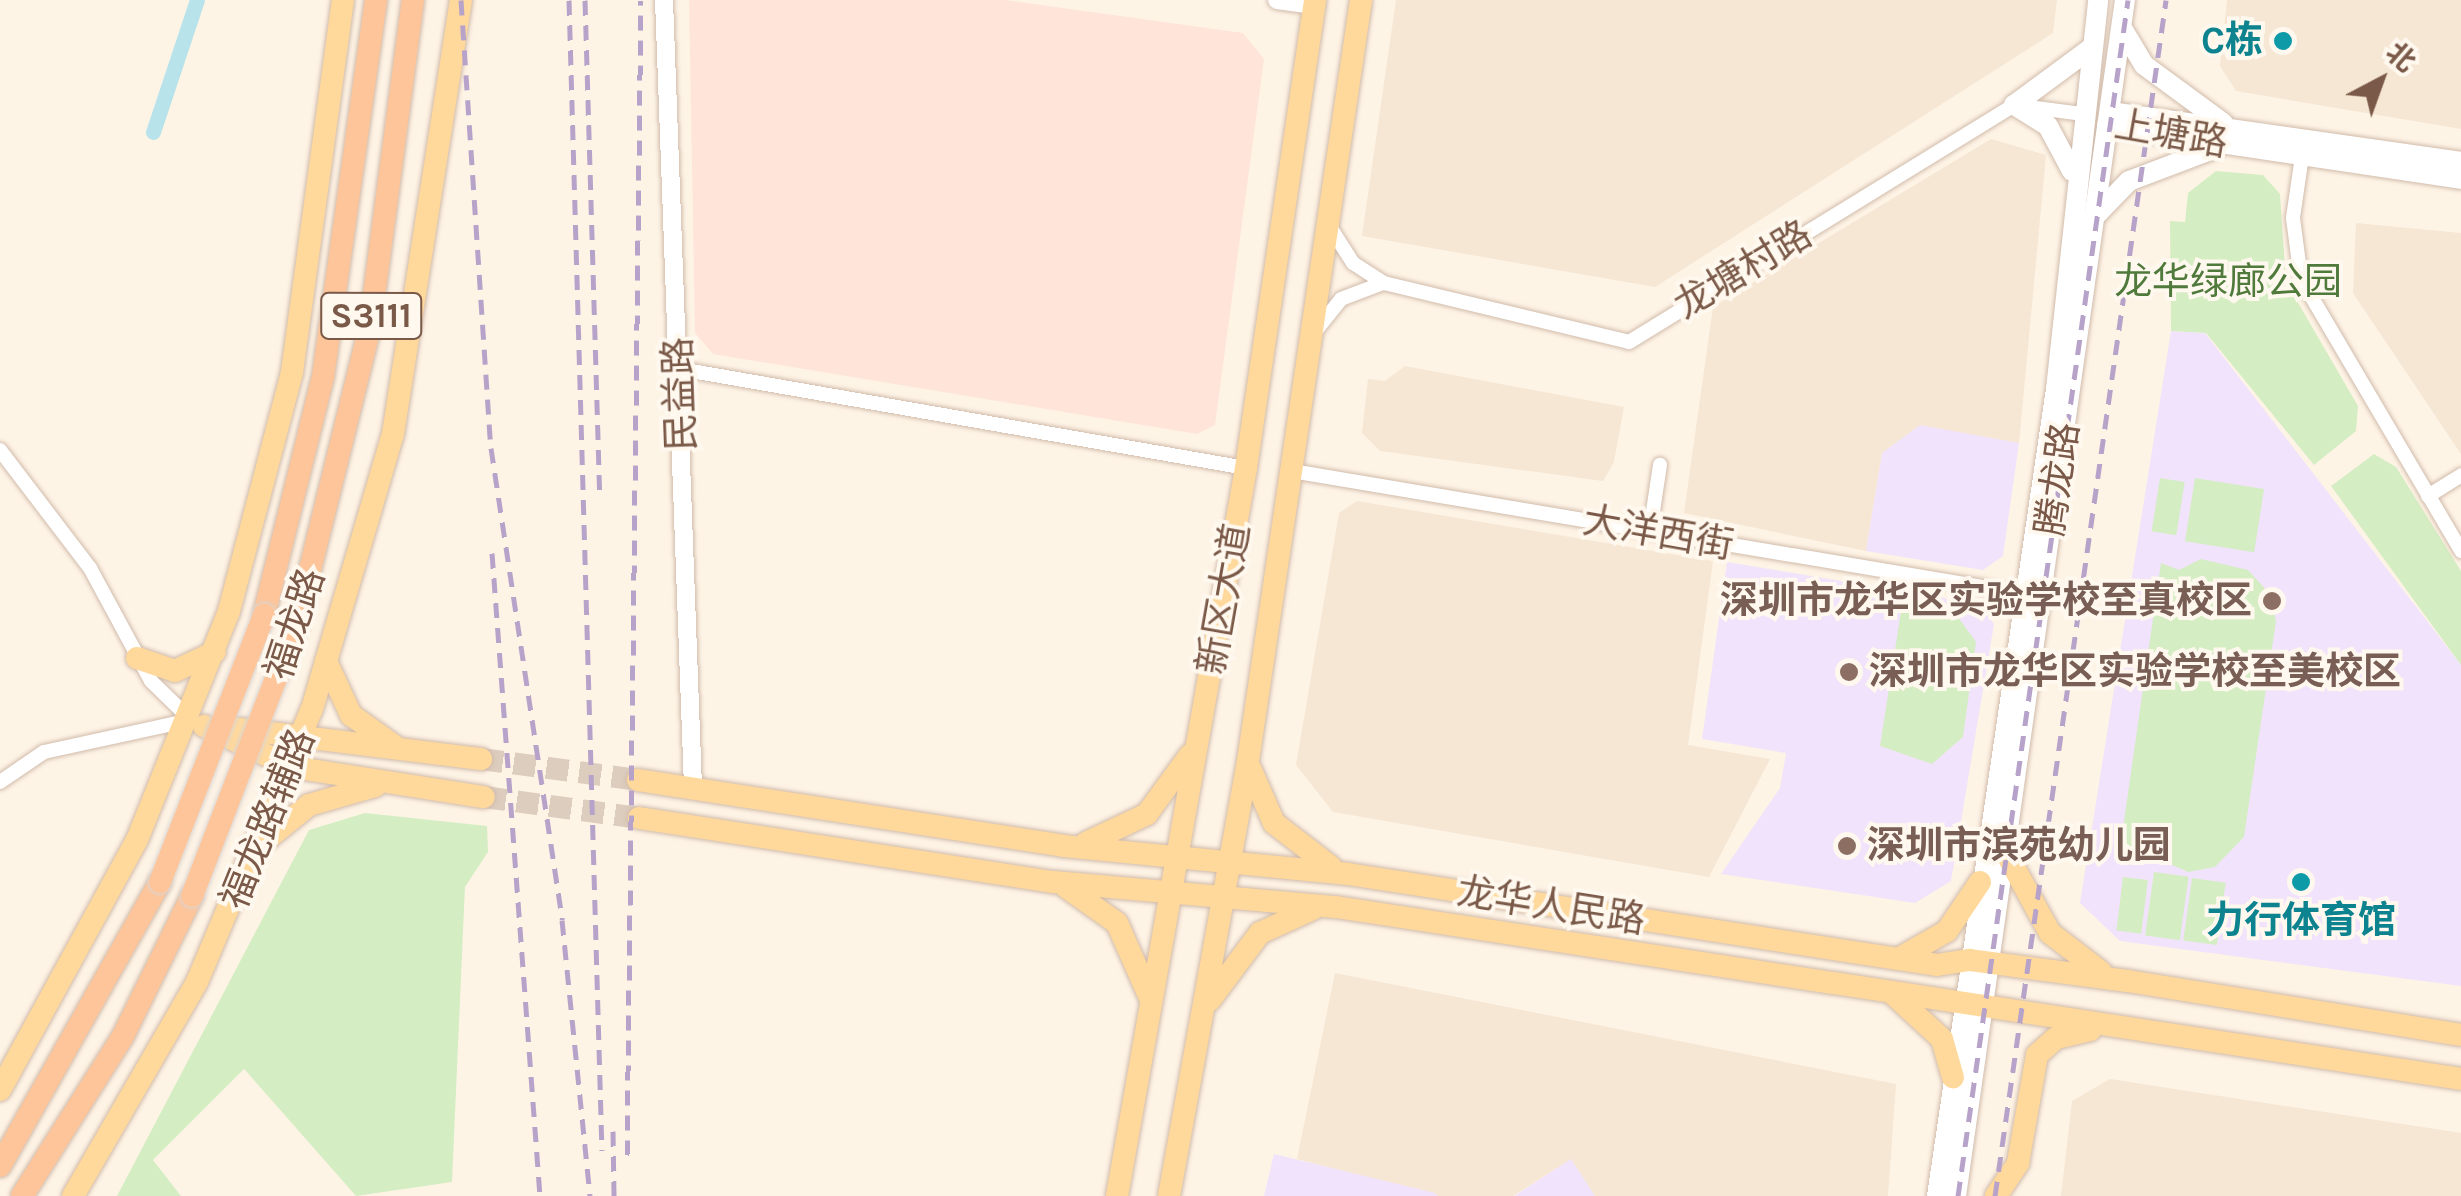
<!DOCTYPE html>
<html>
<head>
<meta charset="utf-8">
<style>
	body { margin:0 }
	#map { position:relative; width:2461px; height:1196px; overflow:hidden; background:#fef4e6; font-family:Karla,"Noto Sans SC",sans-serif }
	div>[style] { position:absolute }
	.residential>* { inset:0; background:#f6e6d4 }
	.commercial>* { inset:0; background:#ffe4d9 }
	.education>* { inset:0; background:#f1e3fb }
	.green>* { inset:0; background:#d5edc3; transform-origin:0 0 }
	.canal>* { height:15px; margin:-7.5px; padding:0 7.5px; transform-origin:7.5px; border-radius:7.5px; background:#b9e3ea }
	.primary-tunnel>* { height:22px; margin-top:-11px; transform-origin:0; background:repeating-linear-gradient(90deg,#ddcdbe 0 22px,transparent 0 33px) }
	.roads { filter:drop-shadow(0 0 2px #d1bbab) drop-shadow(0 0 2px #d1bbab) }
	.minor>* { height:14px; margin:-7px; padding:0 7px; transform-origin:7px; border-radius:7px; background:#fff }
	.tertiary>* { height:18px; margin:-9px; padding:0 9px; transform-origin:9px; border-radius:9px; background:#fff }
	.secondary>* { height:20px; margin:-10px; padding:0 10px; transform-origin:10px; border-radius:10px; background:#fff }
	.primary>* { height:22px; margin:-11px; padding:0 11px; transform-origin:11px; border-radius:11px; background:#ffd99c }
	.trunk>* { height:22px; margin:-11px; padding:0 11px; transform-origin:11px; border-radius:11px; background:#fec59a }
	.rail>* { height:5px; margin-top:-2.5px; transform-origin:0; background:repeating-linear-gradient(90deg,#b7a3c9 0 15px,transparent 0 25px) }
	.bridges { filter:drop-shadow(0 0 2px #dcd4cf) drop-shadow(0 0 2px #dcd4cf) }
	.trunk-bridge>* { height:22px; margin:-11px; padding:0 11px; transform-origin:11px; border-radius:11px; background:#fec59a }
	.dots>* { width:28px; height:28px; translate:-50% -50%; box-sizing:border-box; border:5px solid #fff8ee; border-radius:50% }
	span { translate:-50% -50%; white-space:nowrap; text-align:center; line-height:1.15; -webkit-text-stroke:8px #fff8ee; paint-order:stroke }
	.shield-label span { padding:2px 8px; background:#fff8ee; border:2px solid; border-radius:8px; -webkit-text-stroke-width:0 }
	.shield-label { font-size:35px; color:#7a5948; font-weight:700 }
	.culture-label { font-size:38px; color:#0d838f; font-weight:700 }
	.right { translate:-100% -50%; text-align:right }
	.street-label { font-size:38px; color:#7a5948 }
	.park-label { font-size:38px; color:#507a3c }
	.education-label { font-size:38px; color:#785e54; font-weight:700 }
	.left { translate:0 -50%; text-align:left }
	.north { position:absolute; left:2331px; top:30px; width:100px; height:100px; -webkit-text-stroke:8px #fff8ee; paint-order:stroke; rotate:41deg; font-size:28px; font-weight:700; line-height:40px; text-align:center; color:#7a5948 }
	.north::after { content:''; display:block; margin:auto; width:35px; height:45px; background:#7a5948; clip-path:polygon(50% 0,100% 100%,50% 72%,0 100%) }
</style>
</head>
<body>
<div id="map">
	<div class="residential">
		<div style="clip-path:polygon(1396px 0,2057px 0,2053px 33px,1655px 287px,1362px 236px)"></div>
		<div style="clip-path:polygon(2227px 0,2461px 0,2461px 129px,2236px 91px,2220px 66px)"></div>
		<div style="clip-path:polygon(1991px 139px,2046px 155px,2019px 443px,1919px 426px,1882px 453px,1866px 551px,1684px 513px,1713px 307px)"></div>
		<div style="clip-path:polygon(2356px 223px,2461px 233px,2461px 454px,2353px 293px)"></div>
		<div style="clip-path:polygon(1405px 366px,1624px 407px,1614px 462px,1603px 481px,1380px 451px,1362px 433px,1368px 379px,1385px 381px)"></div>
		<div style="clip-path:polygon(1357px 501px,1713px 561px,1688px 745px,1770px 759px,1709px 877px,1333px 812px,1296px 765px,1339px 513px)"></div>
		<div style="clip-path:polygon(1335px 973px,1896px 1084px,1888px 1196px,1595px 1196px,1571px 1159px,1513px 1196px,1438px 1196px,1297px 1159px)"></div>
		<div style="clip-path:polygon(2110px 1079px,2461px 1133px,2461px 1196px,2061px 1196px,2072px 1101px)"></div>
	</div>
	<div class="commercial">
		<div style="clip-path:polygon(689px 0,1005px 0,1243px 33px,1264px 59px,1215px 425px,1197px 434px,713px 354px,695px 333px)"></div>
	</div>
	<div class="education">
		<div style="clip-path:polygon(2171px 331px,2205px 333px,2461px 665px,2461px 986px,2120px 941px,2080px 903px)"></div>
		<div style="clip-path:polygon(1920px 425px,2019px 443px,2003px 556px,1983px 570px,1866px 551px,1882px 453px)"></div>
		<div style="clip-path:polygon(1727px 562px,1979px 604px,1994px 624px,1951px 881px,1915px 903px,1721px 874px,1780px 788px,1786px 753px,1702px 739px)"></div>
		<div style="clip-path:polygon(1274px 1154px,1435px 1193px,1438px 1196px,1264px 1196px)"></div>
		<div style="clip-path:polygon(1571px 1159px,1595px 1196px,1514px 1196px)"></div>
	</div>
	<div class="green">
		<div style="clip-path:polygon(2216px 171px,2263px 175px,2280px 194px,2286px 282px,2358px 406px,2356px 431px,2314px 465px,2206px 333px,2171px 331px,2170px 221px,2185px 222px,2188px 193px)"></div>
		<div style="clip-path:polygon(2374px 454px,2396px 467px,2461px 571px,2461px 665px,2331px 486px)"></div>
		<div style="left:2160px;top:478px;width:25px;height:54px;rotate:9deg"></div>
		<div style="left:2195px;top:478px;width:70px;height:64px;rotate:9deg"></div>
		<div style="clip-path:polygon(2201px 559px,2248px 570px,2269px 593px,2276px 621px,2244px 837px,2215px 867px,2188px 872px,2121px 842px,2161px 563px,2179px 570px)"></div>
		<div style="clip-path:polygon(1902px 605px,1913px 606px,1912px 616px,1955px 613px,1976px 642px,1963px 737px,1932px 764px,1880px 746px)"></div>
		<div style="clip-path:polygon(365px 813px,487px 826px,488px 852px,465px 887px,452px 1182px,356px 1196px,244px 1069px,153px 1160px,181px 1196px,117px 1196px,309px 830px)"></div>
		<div style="left:2154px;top:872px;width:35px;height:64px;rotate:8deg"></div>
		<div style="left:2123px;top:877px;width:25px;height:54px;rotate:7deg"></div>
		<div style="left:2192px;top:878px;width:34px;height:63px;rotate:8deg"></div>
	</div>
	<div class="canal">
		<div style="left:153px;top:132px;width:139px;rotate:-71.6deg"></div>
	</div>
	<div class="primary-tunnel">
		<div style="left:481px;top:759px;width:158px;rotate:7.6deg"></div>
		<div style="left:484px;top:797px;width:156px;rotate:7.7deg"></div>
	</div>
	<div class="roads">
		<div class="minor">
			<div style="left:2302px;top:156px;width:63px;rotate:98.3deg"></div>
			<div style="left:2293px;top:218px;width:62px;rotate:82.5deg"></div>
			<div style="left:2301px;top:279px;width:316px;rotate:59.5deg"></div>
			<div style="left:1330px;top:227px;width:43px;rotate:57.4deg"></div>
			<div style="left:1353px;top:263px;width:37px;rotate:33deg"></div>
			<div style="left:1384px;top:283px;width:252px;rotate:13.5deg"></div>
			<div style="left:1629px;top:342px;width:452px;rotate:-31.6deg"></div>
			<div style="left:2014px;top:105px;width:69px;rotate:7.5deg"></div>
			<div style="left:1317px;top:329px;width:38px;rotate:-51deg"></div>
			<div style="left:1341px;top:299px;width:45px;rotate:-20.9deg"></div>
			<div style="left:680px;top:369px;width:575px;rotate:9.92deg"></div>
			<div style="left:0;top:450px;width:148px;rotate:52.7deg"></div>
			<div style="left:90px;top:568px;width:128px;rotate:61.6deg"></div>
			<div style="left:151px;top:681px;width:56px;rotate:44.3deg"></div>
			<div style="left:1292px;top:471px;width:742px;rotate:9.54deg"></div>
			<div style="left:2428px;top:496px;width:39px;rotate:-32deg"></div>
			<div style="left:1650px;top:531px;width:67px;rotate:-81.4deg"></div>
			<div style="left:0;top:782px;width:53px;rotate:-34.3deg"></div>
			<div style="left:44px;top:752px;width:145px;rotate:-12.3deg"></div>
		</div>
		<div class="tertiary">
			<div style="left:664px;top:0;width:789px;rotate:87.89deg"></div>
			<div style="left:1277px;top:0;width:37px;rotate:8deg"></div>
		</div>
		<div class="secondary">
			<div style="left:2123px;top:30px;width:41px;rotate:59deg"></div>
			<div style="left:2144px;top:65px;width:98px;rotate:36.3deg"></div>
			<div style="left:2110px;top:112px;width:355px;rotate:8.1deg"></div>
			<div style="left:2107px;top:126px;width:358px;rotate:8.5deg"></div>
			<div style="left:2072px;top:171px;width:51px;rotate:-118.1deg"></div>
			<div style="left:2048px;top:126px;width:40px;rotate:-148deg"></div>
			<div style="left:2014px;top:105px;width:94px;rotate:-36.4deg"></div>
			<div style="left:2096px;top:215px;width:47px;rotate:-45.9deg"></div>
			<div style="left:2129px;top:181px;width:93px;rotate:-20.8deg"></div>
			<div style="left:1937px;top:1196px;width:816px;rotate:-81.61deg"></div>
			<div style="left:2056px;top:389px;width:391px;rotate:-83.8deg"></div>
			<div style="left:1956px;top:1196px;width:1208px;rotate:-81.96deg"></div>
		</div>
		<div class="primary">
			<div style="left:137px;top:658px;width:40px;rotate:18.9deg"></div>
			<div style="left:175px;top:671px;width:44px;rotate:-25.4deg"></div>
			<div style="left:326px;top:661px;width:60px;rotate:65.2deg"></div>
			<div style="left:351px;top:715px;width:55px;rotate:35.4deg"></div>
			<div style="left:204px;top:726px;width:97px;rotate:25deg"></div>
			<div style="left:292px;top:767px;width:194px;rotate:8.9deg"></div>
			<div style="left:239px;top:729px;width:244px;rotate:7.1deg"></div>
			<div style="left:1250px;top:768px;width:60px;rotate:66.4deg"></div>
			<div style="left:1274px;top:823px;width:72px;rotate:37.7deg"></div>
			<div style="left:638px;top:780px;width:430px;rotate:8.8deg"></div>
			<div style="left:1063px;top:846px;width:286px;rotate:5.6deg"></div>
			<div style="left:1348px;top:874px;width:596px;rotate:8.78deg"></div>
			<div style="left:1937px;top:965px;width:33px;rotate:-9deg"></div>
			<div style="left:1970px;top:960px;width:159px;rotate:7.6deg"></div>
			<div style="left:2128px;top:981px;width:337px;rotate:9.2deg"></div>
			<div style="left:639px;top:818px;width:420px;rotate:8.8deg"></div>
			<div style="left:1054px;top:882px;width:283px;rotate:5.1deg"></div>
			<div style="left:1336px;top:907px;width:1138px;rotate:8.69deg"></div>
			<div style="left:267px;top:839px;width:54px;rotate:-39deg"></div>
			<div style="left:309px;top:805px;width:69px;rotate:-16.1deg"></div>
			<div style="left:1086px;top:843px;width:68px;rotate:-25.4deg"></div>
			<div style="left:1147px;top:814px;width:73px;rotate:-53.9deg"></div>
			<div style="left:2006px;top:853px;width:91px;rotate:61.2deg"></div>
			<div style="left:2050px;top:933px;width:64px;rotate:37.4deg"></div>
			<div style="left:1066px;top:887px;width:62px;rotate:35.2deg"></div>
			<div style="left:1117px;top:923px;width:84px;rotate:66.2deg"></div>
			<div style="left:1898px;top:959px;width:56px;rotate:-29.7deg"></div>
			<div style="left:1947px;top:931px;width:59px;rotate:-56deg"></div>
			<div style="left:1894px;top:995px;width:65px;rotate:42.5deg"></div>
			<div style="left:1942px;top:1039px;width:40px;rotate:74deg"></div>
			<div style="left:1210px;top:1000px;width:84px;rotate:-53.3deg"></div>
			<div style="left:1260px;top:933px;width:58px;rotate:-24.4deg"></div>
			<div style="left:0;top:1090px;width:285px;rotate:-61.3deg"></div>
			<div style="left:137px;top:840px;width:247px;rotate:-68.1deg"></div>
			<div style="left:229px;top:611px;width:247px;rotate:-75.2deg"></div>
			<div style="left:292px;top:372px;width:375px;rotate:-82.2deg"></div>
			<div style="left:73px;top:1196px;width:247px;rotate:-59.9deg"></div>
			<div style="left:197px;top:982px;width:296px;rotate:-67.2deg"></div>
			<div style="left:312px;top:709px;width:287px;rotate:-73.6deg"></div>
			<div style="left:393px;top:434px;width:439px;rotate:-81.1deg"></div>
			<div style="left:1117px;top:1196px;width:739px;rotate:-79.95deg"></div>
			<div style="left:1246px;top:468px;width:473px;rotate:-81.6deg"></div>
			<div style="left:1169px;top:1196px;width:442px;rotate:-79.7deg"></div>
			<div style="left:1248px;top:761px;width:769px;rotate:-81.55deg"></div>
			<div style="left:1996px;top:1196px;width:40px;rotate:-56deg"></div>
			<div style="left:2018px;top:1163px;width:110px;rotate:-80deg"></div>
			<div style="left:2037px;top:1055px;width:25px;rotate:-42deg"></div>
			<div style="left:2056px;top:1038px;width:35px;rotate:-13deg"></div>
		</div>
		<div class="trunk">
			<div style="left:264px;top:615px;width:245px;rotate:-76.1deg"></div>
			<div style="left:323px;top:377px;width:381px;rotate:-82deg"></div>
			<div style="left:296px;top:626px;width:309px;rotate:-76.1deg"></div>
			<div style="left:370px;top:326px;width:329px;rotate:-82.5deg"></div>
			<div style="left:0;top:1166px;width:326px;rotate:-60.6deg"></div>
			<div style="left:22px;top:1196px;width:189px;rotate:-57.7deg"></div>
			<div style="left:123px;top:1036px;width:156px;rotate:-63.8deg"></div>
		</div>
	</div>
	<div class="rail">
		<div style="left:461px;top:0;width:449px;rotate:86.2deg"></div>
		<div style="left:491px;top:448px;width:477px;rotate:81.4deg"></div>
		<div style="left:562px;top:920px;width:277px;rotate:84.2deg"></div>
		<div style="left:569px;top:0;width:1151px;rotate:88.36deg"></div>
		<div style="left:585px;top:0;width:496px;rotate:88.3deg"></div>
		<div style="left:492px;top:553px;width:645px;rotate:85.73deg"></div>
		<div style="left:613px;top:1131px;width:65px;rotate:89.1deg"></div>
		<div style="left:627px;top:1155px;width:1155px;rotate:-89.31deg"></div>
		<div style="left:1958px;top:1196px;width:1208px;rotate:-81.91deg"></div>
		<div style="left:1995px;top:1196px;width:1208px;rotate:-81.86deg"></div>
	</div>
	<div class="bridges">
		<div class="trunk-bridge">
			<div style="left:160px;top:882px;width:287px;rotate:-68.7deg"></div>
			<div style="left:192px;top:896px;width:289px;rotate:-68.9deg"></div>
		</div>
	</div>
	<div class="dots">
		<div style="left:2283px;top:41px;background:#0f9aa8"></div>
		<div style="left:2272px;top:601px;background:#8d6e63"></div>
		<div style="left:1849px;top:672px;background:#8d6e63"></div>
		<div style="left:1847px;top:846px;background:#8d6e63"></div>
		<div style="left:2301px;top:882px;background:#0f9aa8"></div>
	</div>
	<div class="shield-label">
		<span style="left:371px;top:316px">S3111</span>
	</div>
	<div class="culture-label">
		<span class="right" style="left:2263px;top:41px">C栋</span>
		<span style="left:2301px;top:921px">力行体育馆</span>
	</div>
	<div class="street-label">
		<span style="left:2171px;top:134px;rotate:10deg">上塘路</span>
		<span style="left:1743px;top:270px;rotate:-31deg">龙塘村路</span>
		<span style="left:680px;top:394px;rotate:-92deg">民益路</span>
		<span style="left:2058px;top:479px;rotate:-82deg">腾龙路</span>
		<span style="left:1658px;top:533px;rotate:10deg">大洋西街</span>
		<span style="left:1224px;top:599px;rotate:-80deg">新区大道</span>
		<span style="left:295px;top:624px;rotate:-72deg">福龙路</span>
		<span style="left:268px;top:819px;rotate:-68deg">福龙路辅路</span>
		<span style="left:1551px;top:906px;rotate:9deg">龙华人民路</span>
	</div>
	<div class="park-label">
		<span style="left:2228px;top:282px">龙华绿廊公园</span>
	</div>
	<div class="education-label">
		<span class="right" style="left:2252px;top:601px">深圳市龙华区实验学校至真校区</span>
		<span class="left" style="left:1869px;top:672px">深圳市龙华区实验学校至美校区</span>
		<span class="left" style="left:1867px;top:846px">深圳市滨苑幼儿园</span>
	</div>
	<div class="north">北</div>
</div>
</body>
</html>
